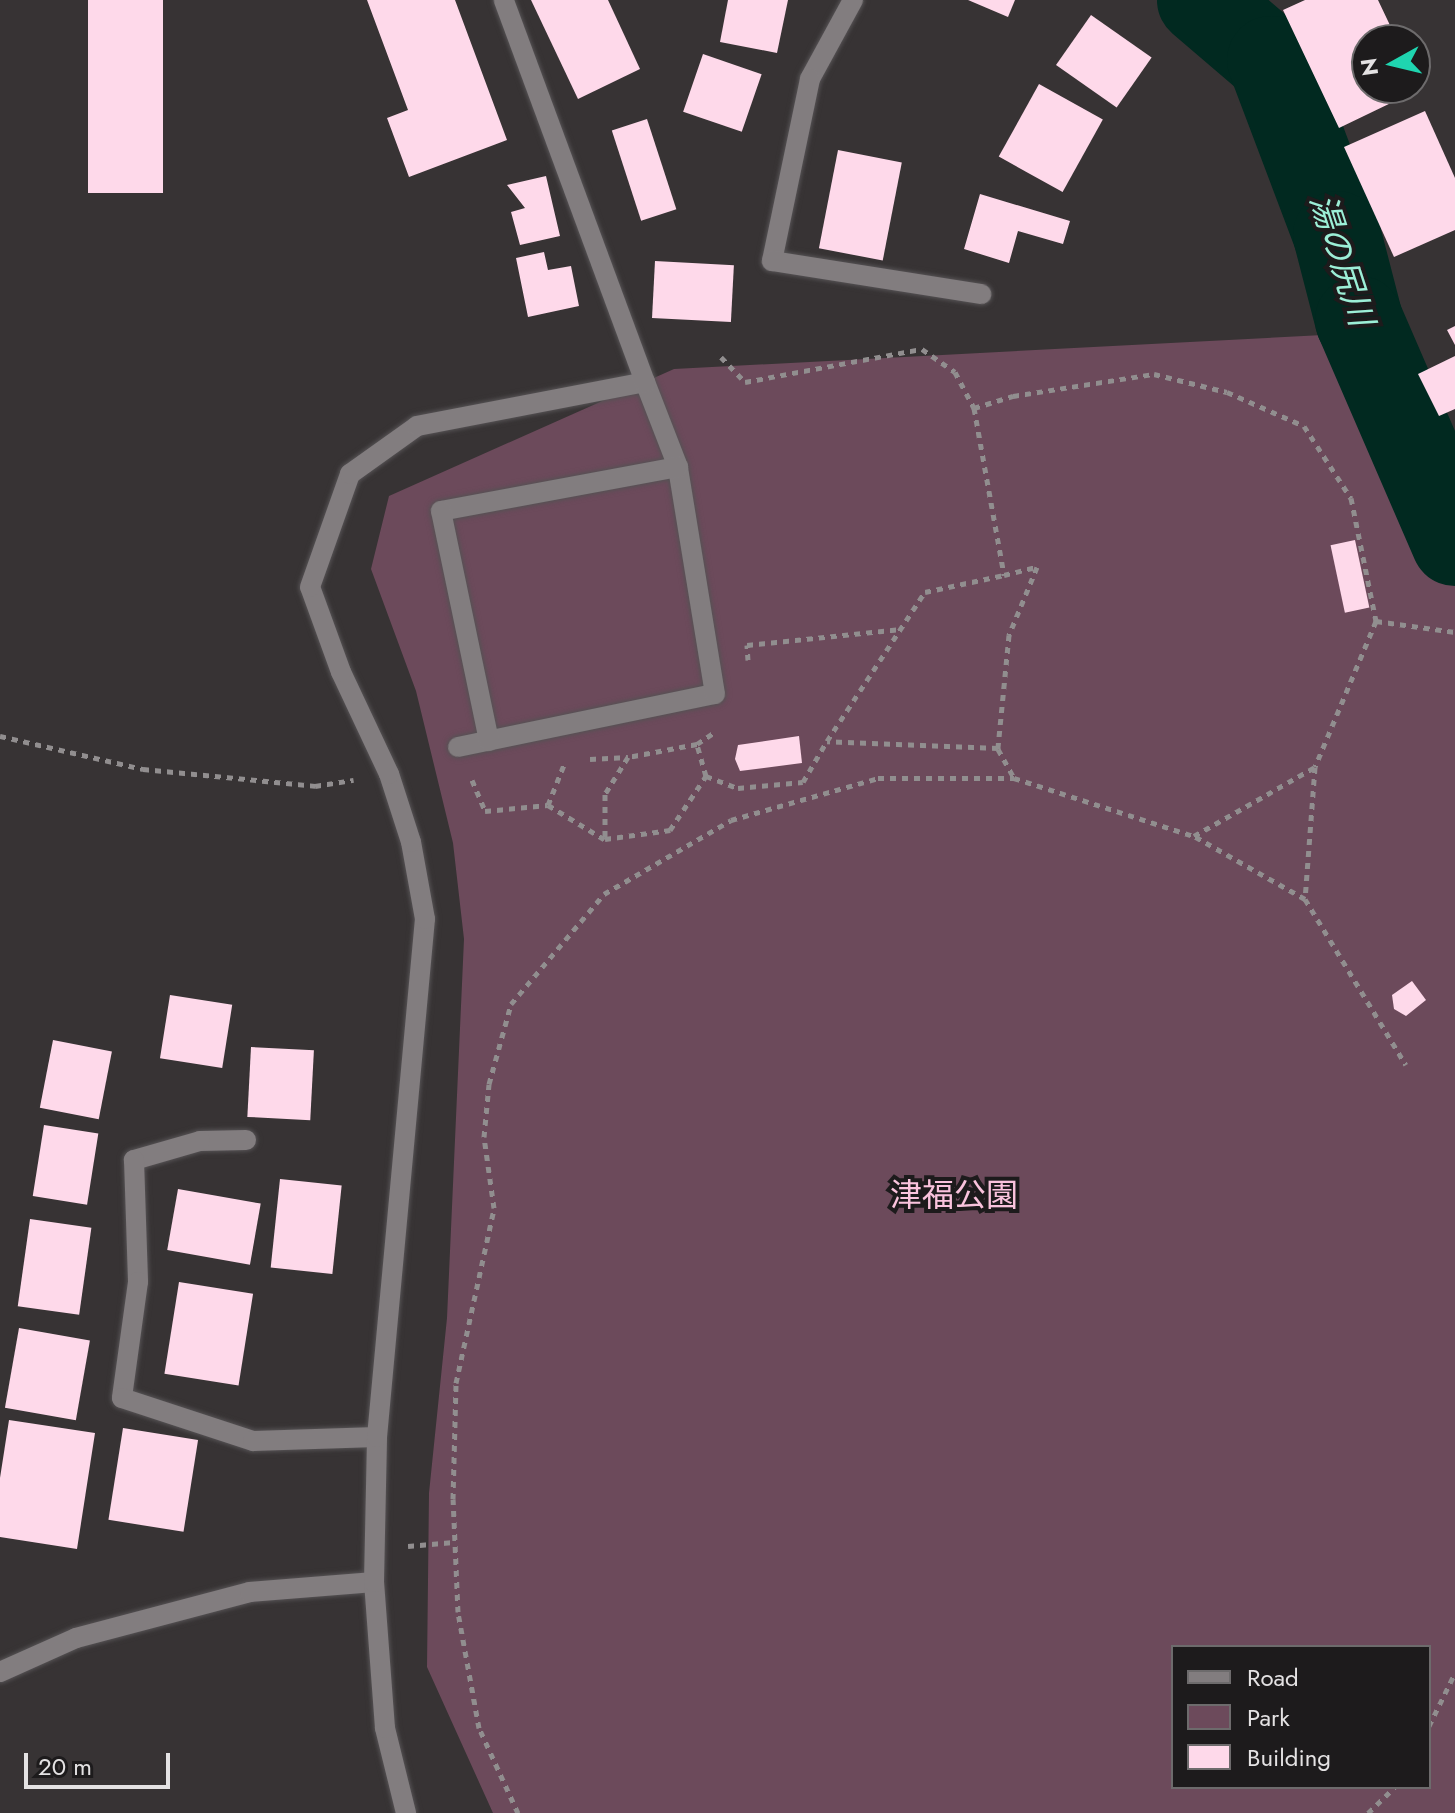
<!DOCTYPE html>
<html>
<head>
<meta charset="utf-8">
<style>
	body { margin:0 }
	#map { position:relative; width:1455px; height:1813px; overflow:hidden; background:#373334; font-family:Jost,"Noto Sans JP",sans-serif }
	div>[style] { position:absolute }
	.green>* { inset:0; background:#6c4a5b }
	.river>* { height:88px; margin:-44px; padding:0 44px; transform-origin:44px; border-radius:44px; background:#012920 }
	.building>* { inset:0; background:#fed9ea; transform-origin:0 0 }
	.path>* { height:5px; margin-top:-2.5px; transform-origin:0; background:repeating-linear-gradient(90deg,#918e8f 0 6px,transparent 0 12px) }
	.roads { filter:drop-shadow(0 0 2px #555254) drop-shadow(0 0 2px #555254) }
	.minor>* { height:20px; margin:-10px; padding:0 10px; transform-origin:10px; border-radius:10px; background:#827d7f }
	span { translate:-50% -50%; white-space:nowrap; text-align:center; line-height:1.15; -webkit-text-stroke:8px #1d1b1c; paint-order:stroke }
	.park-label { font-size:32px; color:#fac3dd }
	.water-label { font-size:34px; color:#9cefd7; font-style:italic }
	.legend { position:absolute; left:1171px; top:1645px; width:260px; height:144px; box-sizing:border-box; background:#1d1b1c; border:2px solid #6d6b6c; margin:0; padding:10px 14px; list-style:none; font-size:24px; color:#e4e2e3 }
	.legend li { display:flex; align-items:center; gap:16px; height:40px }
	.legend b { width:40px; border:2px solid #6d6b6c }
	.north { position:absolute; left:1351px; top:24px; width:80px; height:80px; box-sizing:border-box; background:#1d1b1c; border:2px solid #6d6b6c; border-radius:50%; rotate:262deg; font-size:22px; font-weight:700; line-height:32px; text-align:center; color:#e4e2e3 }
	.north::after { content:''; display:block; margin:auto; width:28px; height:36px; background:#1fd5b0; clip-path:polygon(50% 0,100% 100%,50% 72%,0 100%) }
	.scale { position:absolute; left:24px; top:1753px; width:146px; height:36px; box-sizing:border-box; border:4px solid #e4e2e3; border-top:0; padding-left:10px; font-size:24px; line-height:28px; white-space:nowrap; color:#e4e2e3; -webkit-text-stroke:6px #1d1b1c; paint-order:stroke }
</style>
</head>
<body>
<div id="map">
	<div class="green">
		<div style="clip-path:polygon(evenodd,1323px 335px,1455px 444px,1455px 1813px,493px 1813px,427px 1667px,429px 1493px,447px 1318px,464px 939px,453px 843px,416px 691px,371px 569px,389px 496px,674px 369px,1323px 335px,1173px 1647px,1429px 1647px,1429px 1787px,1173px 1787px,1173px 1647px)"></div>
	</div>
	<div class="river">
		<div style="left:1201px;top:0;width:92px;rotate:40.6deg"></div>
		<div style="left:1271px;top:60px;width:187px;rotate:69.3deg"></div>
		<div style="left:1337px;top:235px;width:88px;rotate:75.5deg"></div>
		<div style="left:1359px;top:320px;width:242px;rotate:66.6deg"></div>
	</div>
	<div class="building">
		<div style="left:88px;top:0;width:75px;height:193px"></div>
		<div style="clip-path:polygon(367px 0,455px 0,507px 140px,409px 177px,387px 118px,408px 110px)"></div>
		<div style="clip-path:polygon(531px 0,608px 0,640px 69px,578px 99px)"></div>
		<div style="clip-path:polygon(728px 0,788px 0,777px 53px,720px 42px)"></div>
		<div style="clip-path:polygon(968px 0,1015px 0,1008px 17px)"></div>
		<div style="clip-path:polygon(1305px 0,1378px 0,1397px 40px,1367px 40px,1367px 88px,1415px 88px,1415px 79px,1422px 88px,1339px 128px,1283px 10px)"></div>
		<div style="left:1091px;top:15px;width:74px;height:61px;rotate:35deg"></div>
		<div style="left:703px;top:54px;width:62px;height:61px;rotate:19deg"></div>
		<div style="left:1039px;top:84px;width:73px;height:83px;rotate:29deg"></div>
		<div style="clip-path:polygon(1425px 111px,1455px 178px,1455px 230px,1394px 257px,1344px 147px)"></div>
		<div style="left:647px;top:119px;width:95px;height:37px;rotate:72deg"></div>
		<div style="left:838px;top:150px;width:65px;height:100px;rotate:11deg"></div>
		<div style="clip-path:polygon(546px 176px,560px 236px,520px 245px,511px 212px,525px 208px,507px 185px)"></div>
		<div style="clip-path:polygon(980px 194px,1070px 221px,1063px 244px,1018px 231px,1009px 263px,964px 249px)"></div>
		<div style="clip-path:polygon(544px 252px,548px 270px,571px 266px,579px 306px,528px 317px,516px 258px)"></div>
		<div style="left:655px;top:261px;width:79px;height:57px;rotate:3deg"></div>
		<div style="clip-path:polygon(1455px 326px,1455px 345px,1447px 330px)"></div>
		<div style="clip-path:polygon(1455px 356px,1455px 409px,1439px 416px,1418px 374px)"></div>
		<div style="left:1355px;top:540px;width:69px;height:25px;rotate:78deg"></div>
		<div style="clip-path:polygon(799px 736px,802px 763px,740px 771px,735px 759px,738px 745px)"></div>
		<div style="clip-path:polygon(1412px 981px,1426px 1000px,1406px 1016px,1394px 1009px,1392px 995px)"></div>
		<div style="left:170px;top:995px;width:63px;height:64px;rotate:9deg"></div>
		<div style="left:53px;top:1040px;width:60px;height:69px;rotate:11deg"></div>
		<div style="left:251px;top:1047px;width:63px;height:70px;rotate:3deg"></div>
		<div style="left:44px;top:1125px;width:55px;height:72px;rotate:9deg"></div>
		<div style="left:280px;top:1179px;width:62px;height:89px;rotate:6deg"></div>
		<div style="left:178px;top:1189px;width:84px;height:62px;rotate:10deg"></div>
		<div style="left:30px;top:1219px;width:62px;height:88px;rotate:8deg"></div>
		<div style="left:179px;top:1282px;width:75px;height:93px;rotate:9deg"></div>
		<div style="left:19px;top:1328px;width:72px;height:81px;rotate:10deg"></div>
		<div style="clip-path:polygon(9px 1420px,95px 1433px,77px 1549px,0 1537px,0 1478px)"></div>
		<div style="left:123px;top:1428px;width:76px;height:93px;rotate:9deg"></div>
	</div>
	<div class="path">
		<div style="left:721px;top:357px;width:35px;rotate:46deg"></div>
		<div style="left:745px;top:382px;width:180px;rotate:-10.6deg"></div>
		<div style="left:922px;top:349px;width:40px;rotate:34.9deg"></div>
		<div style="left:955px;top:372px;width:41px;rotate:62.2deg"></div>
		<div style="left:974px;top:408px;width:41px;rotate:-17.1deg"></div>
		<div style="left:1013px;top:396px;width:143px;rotate:-8.9deg"></div>
		<div style="left:1154px;top:374px;width:75px;rotate:13.9deg"></div>
		<div style="left:1227px;top:392px;width:84px;rotate:23.8deg"></div>
		<div style="left:1304px;top:426px;width:86px;rotate:56.9deg"></div>
		<div style="left:1351px;top:498px;width:126px;rotate:78.5deg"></div>
		<div style="left:1376px;top:621px;width:80px;rotate:7.9deg"></div>
		<div style="left:974px;top:408px;width:170px;rotate:79.8deg"></div>
		<div style="left:1004px;top:575px;width:34px;rotate:-14deg"></div>
		<div style="left:1037px;top:567px;width:74px;rotate:112.4deg"></div>
		<div style="left:1009px;top:635px;width:114px;rotate:95.6deg"></div>
		<div style="left:998px;top:748px;width:171px;rotate:-177.7deg"></div>
		<div style="left:827px;top:741px;width:178px;rotate:-56.7deg"></div>
		<div style="left:925px;top:592px;width:81px;rotate:-12.1deg"></div>
		<div style="left:1376px;top:621px;width:158px;rotate:112.7deg"></div>
		<div style="left:1315px;top:767px;width:132px;rotate:94.3deg"></div>
		<div style="left:1305px;top:899px;width:194px;rotate:58.7deg"></div>
		<div style="left:748px;top:660px;width:15px;rotate:-94deg"></div>
		<div style="left:747px;top:645px;width:155px;rotate:-5.9deg"></div>
		<div style="left:0;top:736px;width:147px;rotate:13deg"></div>
		<div style="left:143px;top:769px;width:173px;rotate:5.6deg"></div>
		<div style="left:315px;top:786px;width:39px;rotate:-9deg"></div>
		<div style="left:697px;top:744px;width:23px;rotate:-34deg"></div>
		<div style="left:998px;top:749px;width:33px;rotate:61deg"></div>
		<div style="left:1014px;top:778px;width:189px;rotate:17.9deg"></div>
		<div style="left:590px;top:759px;width:38px;rotate:-3deg"></div>
		<div style="left:706px;top:776px;width:33px;rotate:-106deg"></div>
		<div style="left:697px;top:744px;width:70px;rotate:169.3deg"></div>
		<div style="left:628px;top:757px;width:44px;rotate:121.9deg"></div>
		<div style="left:605px;top:794px;width:45px;rotate:90deg"></div>
		<div style="left:605px;top:839px;width:66px;rotate:-7.9deg"></div>
		<div style="left:670px;top:830px;width:65px;rotate:-56.3deg"></div>
		<div style="left:706px;top:776px;width:34px;rotate:21deg"></div>
		<div style="left:738px;top:788px;width:65px;rotate:-5.3deg"></div>
		<div style="left:803px;top:782px;width:48px;rotate:-59.7deg"></div>
		<div style="left:472px;top:780px;width:34px;rotate:67deg"></div>
		<div style="left:485px;top:811px;width:63px;rotate:-5.4deg"></div>
		<div style="left:548px;top:805px;width:66px;rotate:31.3deg"></div>
		<div style="left:548px;top:805px;width:46px;rotate:-68.4deg"></div>
		<div style="left:1305px;top:899px;width:128px;rotate:-150.4deg"></div>
		<div style="left:1194px;top:836px;width:139px;rotate:-29.7deg"></div>
		<div style="left:408px;top:1546px;width:46px;rotate:-5deg"></div>
		<div style="left:1429px;top:1726px;width:59px;rotate:-63.9deg"></div>
		<div style="left:518px;top:1813px;width:94px;rotate:-114.6deg"></div>
		<div style="left:479px;top:1728px;width:118px;rotate:-100.3deg"></div>
		<div style="left:458px;top:1612px;width:113px;rotate:-92.5deg"></div>
		<div style="left:453px;top:1499px;width:116px;rotate:-88.5deg"></div>
		<div style="left:456px;top:1383px;width:179px;rotate:-77.7deg"></div>
		<div style="left:494px;top:1208px;width:72px;rotate:-98deg"></div>
		<div style="left:484px;top:1137px;width:53px;rotate:-84.6deg"></div>
		<div style="left:489px;top:1084px;width:83px;rotate:-74.6deg"></div>
		<div style="left:511px;top:1004px;width:144px;rotate:-49.8deg"></div>
		<div style="left:604px;top:894px;width:147px;rotate:-30.2deg"></div>
		<div style="left:731px;top:820px;width:153px;rotate:-15.9deg"></div>
		<div style="left:878px;top:778px;width:136px"></div>
		<div style="left:1368px;top:1813px;width:37px;rotate:-44deg"></div>
	</div>
	<div class="roads">
		<div class="minor">
			<div style="left:853px;top:0;width:90px;rotate:118.6deg"></div>
			<div style="left:810px;top:79px;width:186px;rotate:101.8deg"></div>
			<div style="left:772px;top:261px;width:212px;rotate:9deg"></div>
			<div style="left:645px;top:382px;width:91px;rotate:68.8deg"></div>
			<div style="left:458px;top:747px;width:262px;rotate:-11.7deg"></div>
			<div style="left:715px;top:694px;width:230px;rotate:-99.3deg"></div>
			<div style="left:678px;top:467px;width:241px;rotate:169.5deg"></div>
			<div style="left:441px;top:511px;width:235px;rotate:78.2deg"></div>
			<div style="left:246px;top:1140px;width:46px;rotate:178.8deg"></div>
			<div style="left:200px;top:1141px;width:69px;rotate:163.9deg"></div>
			<div style="left:134px;top:1160px;width:122px;rotate:88.1deg"></div>
			<div style="left:138px;top:1282px;width:117px;rotate:97.9deg"></div>
			<div style="left:122px;top:1398px;width:138px;rotate:18.2deg"></div>
			<div style="left:253px;top:1441px;width:124px;rotate:-1.8deg"></div>
			<div style="left:0;top:1672px;width:83px;rotate:-24.1deg"></div>
			<div style="left:76px;top:1638px;width:180px;rotate:-14.8deg"></div>
			<div style="left:250px;top:1592px;width:124px;rotate:-4.6deg"></div>
			<div style="left:406px;top:1813px;width:88px;rotate:-103.9deg"></div>
			<div style="left:385px;top:1728px;width:146px;rotate:-94.3deg"></div>
			<div style="left:374px;top:1582px;width:145px;rotate:-88.8deg"></div>
			<div style="left:377px;top:1437px;width:520px;rotate:-84.71deg"></div>
			<div style="left:425px;top:919px;width:78px;rotate:-100.3deg"></div>
			<div style="left:411px;top:842px;width:71px;rotate:-107.9deg"></div>
			<div style="left:389px;top:774px;width:113px;rotate:-115.2deg"></div>
			<div style="left:341px;top:672px;width:90px;rotate:-110deg"></div>
			<div style="left:310px;top:587px;width:120px;rotate:-70.5deg"></div>
			<div style="left:350px;top:474px;width:82px;rotate:-35.6deg"></div>
			<div style="left:417px;top:426px;width:232px;rotate:-10.9deg"></div>
			<div style="left:645px;top:382px;width:407px;rotate:-110.3deg"></div>
		</div>
	</div>
	<div class="park-label">
		<span style="left:954px;top:1195px">津福公園</span>
	</div>
	<div class="water-label">
		<span style="left:1342px;top:260px;rotate:72deg">湯の尻川</span>
	</div>
	<ul class="legend">
	<li><b style="height:10px;background:#827d7f"></b>Road</li>
	<li><b style="height:22px;background:#6c4a5b"></b>Park</li>
	<li><b style="height:22px;background:#fed9ea"></b>Building</li>
	</ul>
	<div class="north">N</div>
	<div class="scale">20 m</div>
</div>
</body>
</html>
